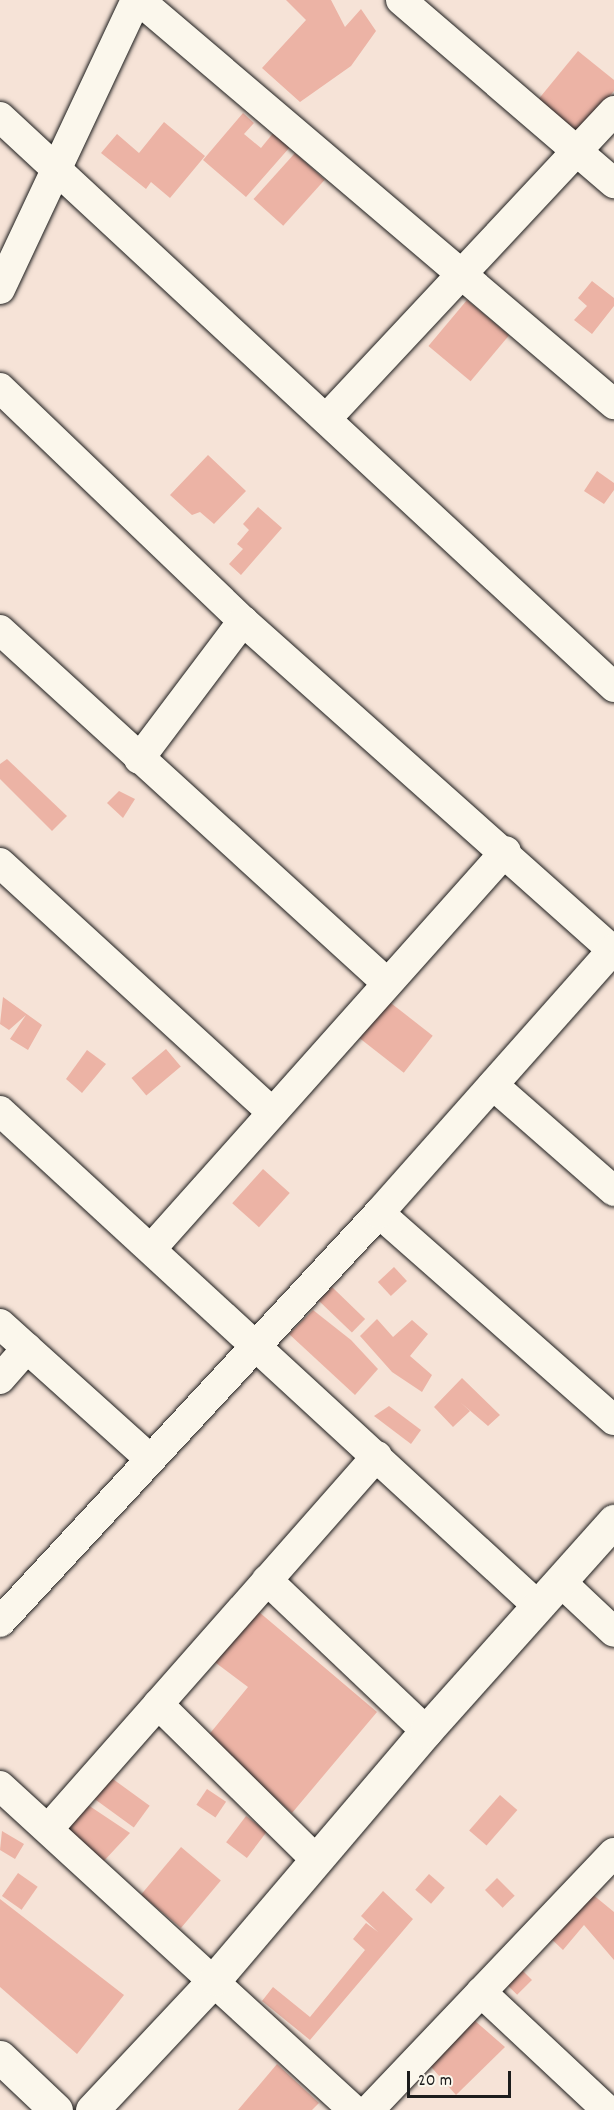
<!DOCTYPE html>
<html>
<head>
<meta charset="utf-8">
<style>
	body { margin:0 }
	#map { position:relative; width:614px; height:2110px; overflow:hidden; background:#f6e3d7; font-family:Dekko,sans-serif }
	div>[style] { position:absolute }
	.building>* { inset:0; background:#ecb3a5; transform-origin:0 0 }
	.roads { filter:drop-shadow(0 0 2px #1c1c1c) drop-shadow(0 0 2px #1c1c1c) }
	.street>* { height:30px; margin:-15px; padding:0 15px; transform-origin:15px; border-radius:15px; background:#fbf7ec }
	.secondary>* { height:33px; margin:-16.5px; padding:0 16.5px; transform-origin:16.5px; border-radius:16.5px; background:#fbf7ec }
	span { translate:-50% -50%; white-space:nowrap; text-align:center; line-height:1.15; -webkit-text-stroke:6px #fbf7ec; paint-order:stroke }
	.scale { position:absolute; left:407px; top:2071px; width:104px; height:27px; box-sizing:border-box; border:3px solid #1c1c1c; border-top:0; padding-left:8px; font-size:18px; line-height:21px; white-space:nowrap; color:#1c1c1c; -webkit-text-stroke:4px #fbf7ec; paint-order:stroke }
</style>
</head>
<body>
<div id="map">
	<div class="building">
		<div style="clip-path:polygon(286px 0,331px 0,345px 27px,361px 9px,376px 31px,351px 66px,300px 102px,262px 68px,306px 20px)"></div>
		<div style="clip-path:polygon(578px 51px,614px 80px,614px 91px,578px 134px,537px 101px)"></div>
		<div style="clip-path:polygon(243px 113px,254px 123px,244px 134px,261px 148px,274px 132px,290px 147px,246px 197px,203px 160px)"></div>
		<div style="clip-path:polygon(164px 122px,205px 156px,170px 198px,151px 182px,146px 189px,101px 153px,117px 134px,139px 153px)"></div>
		<div style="left:295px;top:153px;width:40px;height:62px;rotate:42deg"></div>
		<div style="clip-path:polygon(592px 281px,614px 298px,614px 306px,592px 334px,574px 320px,587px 306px,578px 298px)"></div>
		<div style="left:467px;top:300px;width:55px;height:60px;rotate:40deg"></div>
		<div style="clip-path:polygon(208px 455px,246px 491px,214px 524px,200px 512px,192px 515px,170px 495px)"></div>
		<div style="clip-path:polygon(597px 471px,614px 483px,614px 490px,604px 504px,584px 491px)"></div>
		<div style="clip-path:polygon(258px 507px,282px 528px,241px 575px,229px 564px,243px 549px,237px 544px,249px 530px,243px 524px)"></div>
		<div style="clip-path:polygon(7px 759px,67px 816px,52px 831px,0 779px,0 764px)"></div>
		<div style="clip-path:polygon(119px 791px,135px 799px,123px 818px,107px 803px)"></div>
		<div style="clip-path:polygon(3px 997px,42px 1025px,28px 1050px,10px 1039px,26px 1015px,9px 1030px,0 1024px)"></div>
		<div style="left:387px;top:1000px;width:58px;height:47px;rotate:38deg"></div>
		<div style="left:166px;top:1049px;width:23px;height:45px;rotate:50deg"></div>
		<div style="clip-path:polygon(87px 1050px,106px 1064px,82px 1093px,66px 1079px)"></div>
		<div style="left:263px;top:1169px;width:36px;height:46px;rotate:42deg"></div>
		<div style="left:394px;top:1267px;width:19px;height:22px;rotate:47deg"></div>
		<div style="left:332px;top:1287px;width:46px;height:19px;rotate:44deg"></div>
		<div style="clip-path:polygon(313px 1310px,351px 1340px,378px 1369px,355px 1395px,289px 1334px)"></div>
		<div style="clip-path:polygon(377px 1319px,393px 1337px,412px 1320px,428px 1334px,410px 1356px,432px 1375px,422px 1392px,392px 1372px,360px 1336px)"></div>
		<div style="clip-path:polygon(462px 1378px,500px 1415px,488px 1426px,460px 1402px,470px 1411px,453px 1427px,434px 1407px)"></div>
		<div style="clip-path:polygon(389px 1406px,421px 1430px,411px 1444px,374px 1416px)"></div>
		<div style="clip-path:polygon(253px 1607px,377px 1712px,292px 1813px,207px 1737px,248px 1687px,208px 1657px)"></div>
		<div style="left:106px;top:1774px;width:54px;height:27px;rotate:36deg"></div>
		<div style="left:207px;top:1789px;width:23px;height:19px;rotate:34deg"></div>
		<div style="left:500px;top:1795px;width:23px;height:47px;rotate:41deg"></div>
		<div style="clip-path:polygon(88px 1805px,130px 1833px,101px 1864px,64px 1829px)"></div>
		<div style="left:246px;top:1816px;width:26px;height:33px;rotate:37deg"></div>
		<div style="clip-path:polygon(2px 1831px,24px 1844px,15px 1859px,0 1850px)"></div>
		<div style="left:181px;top:1847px;width:52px;height:62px;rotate:40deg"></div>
		<div style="left:18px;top:1873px;width:24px;height:28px;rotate:35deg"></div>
		<div style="left:429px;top:1874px;width:21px;height:21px;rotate:41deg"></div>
		<div style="left:497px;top:1878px;width:25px;height:17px;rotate:45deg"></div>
		<div style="clip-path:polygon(586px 1889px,614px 1912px,614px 1960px,584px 1925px,563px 1950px,544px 1932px)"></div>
		<div style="clip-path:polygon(383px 1891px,413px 1919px,310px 2040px,262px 2001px,273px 1987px,310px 2017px,365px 1950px,353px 1939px,366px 1923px,378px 1932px,361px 1916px)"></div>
		<div style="clip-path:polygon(0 1899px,124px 1995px,77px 2054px,0 1987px)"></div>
		<div style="left:515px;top:1963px;width:24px;height:21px;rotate:45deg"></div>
		<div style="clip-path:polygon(466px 2013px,505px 2047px,456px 2095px,425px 2060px)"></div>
		<div style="clip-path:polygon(277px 2064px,319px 2103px,312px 2110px,238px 2110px)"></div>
	</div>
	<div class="roads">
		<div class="street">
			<div style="left:139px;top:0;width:624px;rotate:40.38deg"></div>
			<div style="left:401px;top:0;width:281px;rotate:40.7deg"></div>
			<div style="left:0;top:117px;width:838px;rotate:42.87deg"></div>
			<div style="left:0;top:289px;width:319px;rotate:-64.8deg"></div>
			<div style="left:0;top:388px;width:337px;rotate:43.8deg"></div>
			<div style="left:243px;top:621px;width:497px;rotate:41.7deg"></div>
			<div style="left:326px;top:419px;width:422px;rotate:-46.9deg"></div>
			<div style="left:0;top:630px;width:524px;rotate:42.37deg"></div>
			<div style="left:139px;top:759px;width:173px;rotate:-53deg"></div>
			<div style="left:0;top:863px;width:369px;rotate:42.5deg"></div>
			<div style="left:493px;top:1085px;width:161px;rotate:41.2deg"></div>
			<div style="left:0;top:1111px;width:732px;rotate:42.62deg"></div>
			<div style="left:379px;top:1213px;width:313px;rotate:41.4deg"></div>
			<div style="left:151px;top:1249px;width:533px;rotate:-48.27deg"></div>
			<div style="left:0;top:1324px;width:202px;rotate:42deg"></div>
			<div style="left:0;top:1379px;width:41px;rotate:-48.9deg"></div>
			<div style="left:267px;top:1580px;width:219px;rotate:43.5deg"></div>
			<div style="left:562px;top:1583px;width:71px;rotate:43.3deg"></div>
			<div style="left:0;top:1622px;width:558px;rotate:-47.18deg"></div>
			<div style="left:379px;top:1213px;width:354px;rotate:-48.4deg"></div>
			<div style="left:158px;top:1704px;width:221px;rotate:44.6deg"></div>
			<div style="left:0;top:1786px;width:480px;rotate:42.5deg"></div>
			<div style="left:49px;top:1828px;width:496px;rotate:-48.6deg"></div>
			<div style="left:481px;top:1992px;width:173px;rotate:43.1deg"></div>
			<div style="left:369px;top:2110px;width:355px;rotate:-46.4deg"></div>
		</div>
		<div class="secondary">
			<div style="left:0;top:2057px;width:77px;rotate:43.4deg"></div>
			<div style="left:92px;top:2110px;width:180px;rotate:-46.8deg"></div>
			<div style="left:215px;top:1979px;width:326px;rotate:-49.6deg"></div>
			<div style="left:426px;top:1731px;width:282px;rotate:-48.2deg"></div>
		</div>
	</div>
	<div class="scale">20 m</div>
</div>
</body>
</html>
